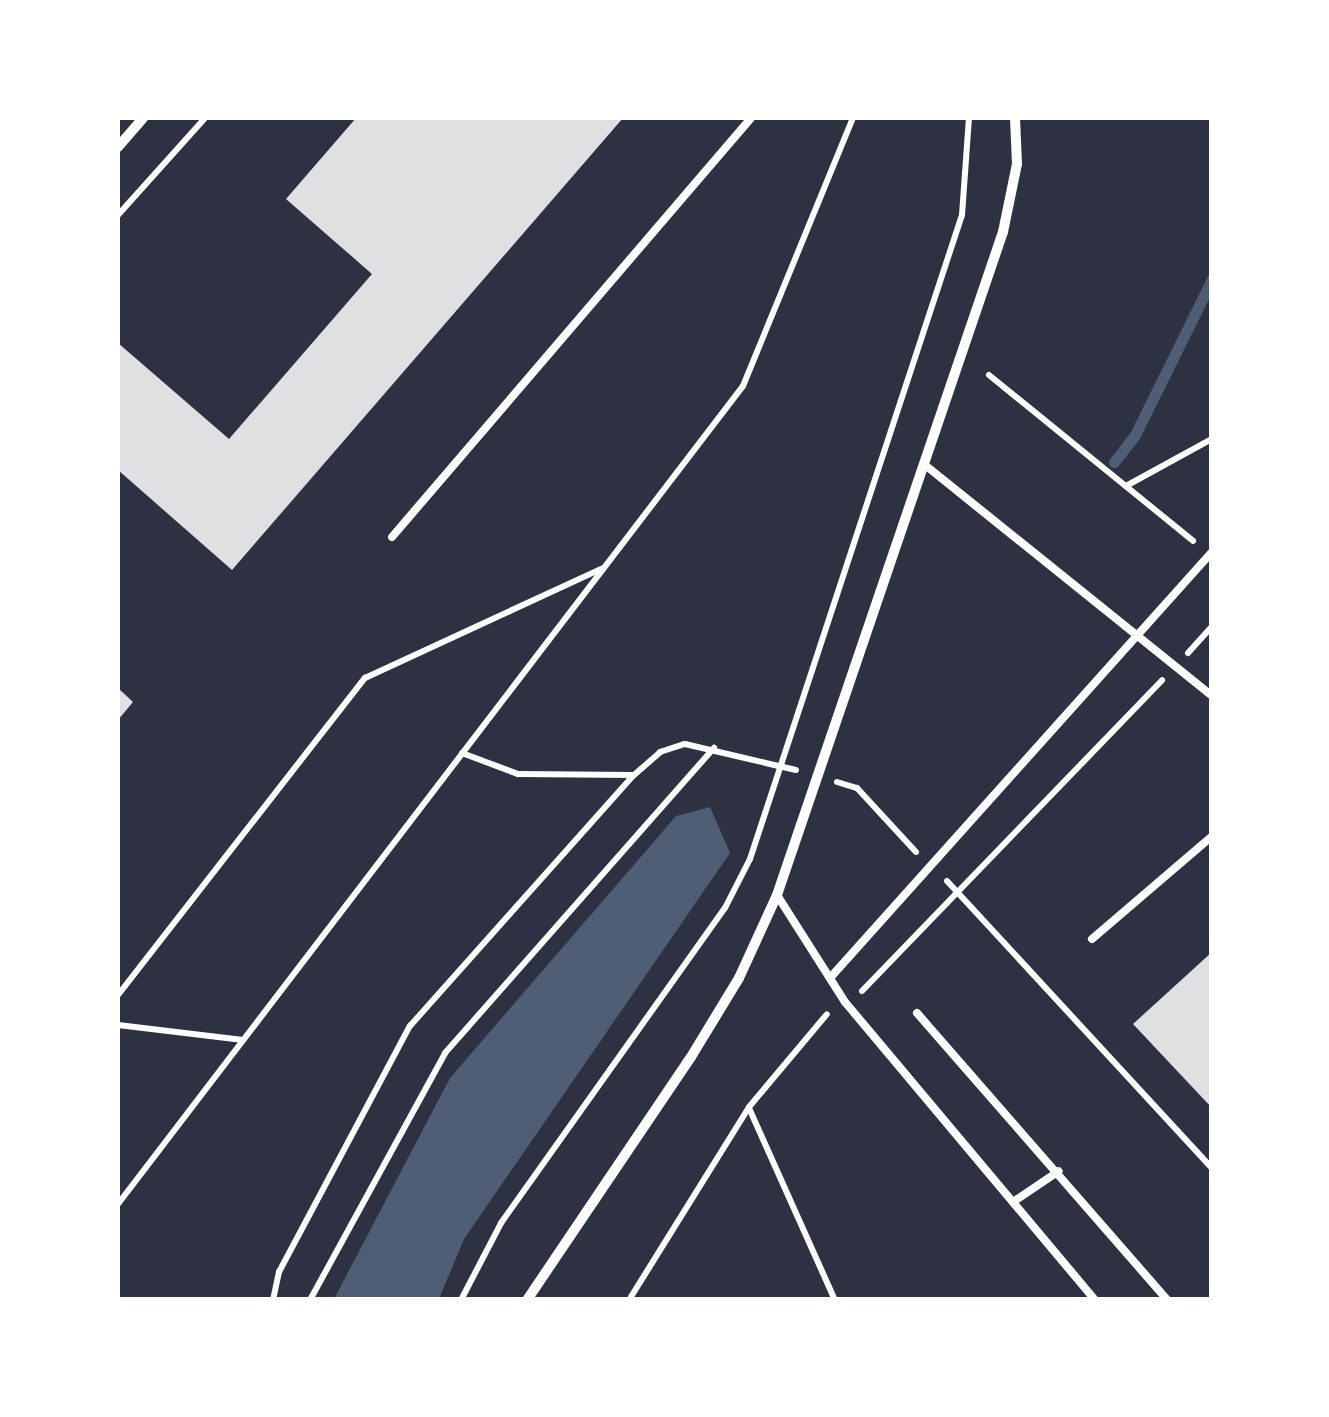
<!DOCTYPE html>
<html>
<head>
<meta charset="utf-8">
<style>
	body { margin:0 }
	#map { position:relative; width:1329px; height:1417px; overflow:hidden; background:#2d3142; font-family:Roboto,sans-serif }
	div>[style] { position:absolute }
	.water>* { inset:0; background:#4f5d75 }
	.stream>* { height:11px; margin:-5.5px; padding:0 5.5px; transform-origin:5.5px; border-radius:5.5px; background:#4f5d75 }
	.building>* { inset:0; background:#e0e0e3 }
	.path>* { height:6px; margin:-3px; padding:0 3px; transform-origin:3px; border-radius:3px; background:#fff }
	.service>* { height:8px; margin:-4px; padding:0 4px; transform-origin:4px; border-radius:4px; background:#fff }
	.minor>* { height:10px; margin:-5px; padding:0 5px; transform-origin:5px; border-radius:5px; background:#fff }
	span { translate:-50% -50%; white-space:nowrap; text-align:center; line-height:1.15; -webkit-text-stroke:9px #fff; paint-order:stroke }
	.frame { position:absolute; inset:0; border:120px solid #fff; pointer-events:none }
</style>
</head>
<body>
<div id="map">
	<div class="water">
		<div style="clip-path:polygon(710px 807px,730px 853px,464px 1239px,439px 1299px,334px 1299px,450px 1078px,676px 816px)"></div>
	</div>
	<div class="stream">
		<div style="left:1114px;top:462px;width:34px;rotate:-52deg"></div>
		<div style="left:1135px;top:435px;width:174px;rotate:-63.7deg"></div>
	</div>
	<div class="building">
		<div style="clip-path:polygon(356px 118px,623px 118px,232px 570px,118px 470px,118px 343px,229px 439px,372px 274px,286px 199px)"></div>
		<div style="clip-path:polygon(118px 688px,133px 702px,118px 720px)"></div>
		<div style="clip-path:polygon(1212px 952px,1212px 1108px,1133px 1024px)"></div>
	</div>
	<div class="path">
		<div style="left:118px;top:215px;width:130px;rotate:-48.1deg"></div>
		<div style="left:989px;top:375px;width:263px;rotate:39.1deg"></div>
		<div style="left:1126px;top:486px;width:98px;rotate:-28.7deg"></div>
		<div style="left:1188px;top:653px;width:36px;rotate:-48deg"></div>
		<div style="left:462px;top:753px;width:60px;rotate:20.6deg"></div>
		<div style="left:518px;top:774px;width:115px;rotate:0.5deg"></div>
		<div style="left:837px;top:782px;width:21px;rotate:17deg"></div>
		<div style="left:857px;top:788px;width:87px;rotate:47.3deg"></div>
		<div style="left:947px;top:881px;width:391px;rotate:47.3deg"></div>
		<div style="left:862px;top:991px;width:432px;rotate:-46deg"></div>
		<div style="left:118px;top:995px;width:402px;rotate:-52.1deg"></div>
		<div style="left:365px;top:678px;width:262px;rotate:-24.8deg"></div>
		<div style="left:118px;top:1025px;width:126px;rotate:6.8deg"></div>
		<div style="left:749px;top:1108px;width:210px;rotate:65.9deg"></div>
		<div style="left:118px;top:1204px;width:1029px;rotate:-52.62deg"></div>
		<div style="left:743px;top:386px;width:290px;rotate:-67.7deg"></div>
		<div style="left:273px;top:1300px;width:29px;rotate:-78deg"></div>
		<div style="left:279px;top:1272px;width:279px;rotate:-62deg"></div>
		<div style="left:410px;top:1026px;width:336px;rotate:-48.3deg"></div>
		<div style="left:634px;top:775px;width:35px;rotate:-41deg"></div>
		<div style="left:660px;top:752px;width:26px;rotate:-18deg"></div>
		<div style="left:685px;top:744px;width:114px;rotate:13.2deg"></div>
		<div style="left:310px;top:1300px;width:281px;rotate:-61.3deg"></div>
		<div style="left:445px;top:1053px;width:407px;rotate:-48.6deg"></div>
		<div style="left:461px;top:1300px;width:87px;rotate:-62.5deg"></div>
		<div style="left:501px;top:1223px;width:387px;rotate:-54.6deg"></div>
		<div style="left:725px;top:908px;width:55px;rotate:-63deg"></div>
		<div style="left:750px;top:859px;width:678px;rotate:-71.78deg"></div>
		<div style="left:962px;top:215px;width:97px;rotate:-85.9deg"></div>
		<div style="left:629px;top:1300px;width:227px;rotate:-58.1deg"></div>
		<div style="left:749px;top:1107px;width:121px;rotate:-50deg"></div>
	</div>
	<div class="service">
		<div style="left:925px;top:465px;width:368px;rotate:38.8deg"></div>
		<div style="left:392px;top:537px;width:552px;rotate:-49.41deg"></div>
		<div style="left:777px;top:895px;width:127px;rotate:57.6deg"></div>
		<div style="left:845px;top:1002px;width:389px;rotate:50deg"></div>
		<div style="left:1092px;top:939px;width:158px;rotate:-40.6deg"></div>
		<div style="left:830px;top:978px;width:572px;rotate:-48.12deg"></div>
		<div style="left:917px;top:1013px;width:381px;rotate:48.9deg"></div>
		<div style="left:1013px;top:1202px;width:55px;rotate:-34deg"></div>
	</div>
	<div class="minor">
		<div style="left:118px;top:147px;width:38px;rotate:-49deg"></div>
		<div style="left:527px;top:1300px;width:293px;rotate:-56deg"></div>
		<div style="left:691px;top:1057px;width:92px;rotate:-58.7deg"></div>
		<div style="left:739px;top:978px;width:91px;rotate:-65.4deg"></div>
		<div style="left:777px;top:895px;width:700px;rotate:-71.18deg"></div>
		<div style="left:1003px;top:232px;width:69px;rotate:-78.4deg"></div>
		<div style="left:1017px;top:164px;width:46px;rotate:-92.5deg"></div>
	</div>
	<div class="frame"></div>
</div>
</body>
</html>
